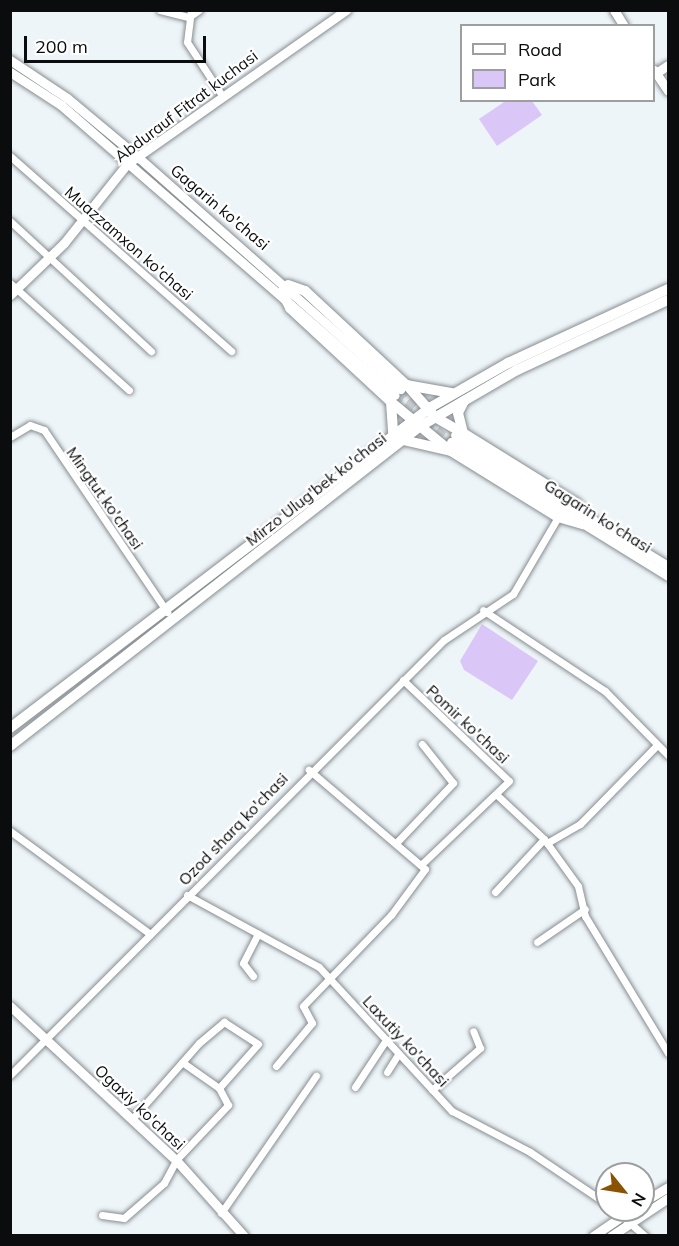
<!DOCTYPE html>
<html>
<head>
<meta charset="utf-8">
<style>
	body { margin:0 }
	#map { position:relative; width:679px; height:1246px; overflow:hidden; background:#eef5f9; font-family:Mulish,sans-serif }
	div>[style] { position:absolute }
	.green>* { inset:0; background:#dac7f8 }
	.secondary-tunnel>* { height:9px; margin-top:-4.5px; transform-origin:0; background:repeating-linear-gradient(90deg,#ccd2d6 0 9px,transparent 0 13.5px) }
	.roads { filter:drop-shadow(0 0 2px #878d91) drop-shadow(0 0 2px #878d91) }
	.street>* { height:7px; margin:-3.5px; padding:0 3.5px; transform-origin:3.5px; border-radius:3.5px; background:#fff }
	.secondary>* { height:9px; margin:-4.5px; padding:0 4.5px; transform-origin:4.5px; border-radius:4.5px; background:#fff }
	.primary>* { height:10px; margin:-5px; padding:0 5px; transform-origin:5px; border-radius:5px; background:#fff }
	span { translate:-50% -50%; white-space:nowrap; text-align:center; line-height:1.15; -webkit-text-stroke:4.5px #fff; paint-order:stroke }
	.street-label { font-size:16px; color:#0a0c0e }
	.frame { position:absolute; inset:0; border:12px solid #0a0c0e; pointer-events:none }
	.legend { position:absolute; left:460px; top:24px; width:195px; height:78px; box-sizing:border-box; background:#fff; border:2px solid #9d9e9f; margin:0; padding:8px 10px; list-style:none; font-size:18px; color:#0a0c0e }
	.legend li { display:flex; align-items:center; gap:12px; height:30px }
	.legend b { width:30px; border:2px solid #9d9e9f }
	.north { position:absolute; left:595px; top:1162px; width:60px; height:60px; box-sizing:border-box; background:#fff; border:2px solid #9d9e9f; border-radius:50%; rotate:120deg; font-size:16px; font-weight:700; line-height:24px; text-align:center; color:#0a0c0e }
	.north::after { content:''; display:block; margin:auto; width:21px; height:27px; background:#8a5303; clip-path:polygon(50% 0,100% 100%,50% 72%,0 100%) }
	.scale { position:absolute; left:24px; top:36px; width:182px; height:27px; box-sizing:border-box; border:3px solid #0a0c0e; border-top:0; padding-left:8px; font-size:18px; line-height:21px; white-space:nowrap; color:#0a0c0e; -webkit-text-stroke:4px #fff; paint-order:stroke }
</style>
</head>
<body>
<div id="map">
	<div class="green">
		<div style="clip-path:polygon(507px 100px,532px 101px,542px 115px,497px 146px,479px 119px)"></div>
		<div style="clip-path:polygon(482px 624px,538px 661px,512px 700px,464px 670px,460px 661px)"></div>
	</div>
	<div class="secondary-tunnel">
		<div style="left:400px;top:389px;width:37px;rotate:43deg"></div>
		<div style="left:395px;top:395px;width:73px;rotate:40deg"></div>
	</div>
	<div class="roads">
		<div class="street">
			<div style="left:160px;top:10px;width:30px;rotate:14deg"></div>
			<div style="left:191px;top:10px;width:32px;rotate:97deg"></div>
			<div style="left:187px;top:42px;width:62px;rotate:56.8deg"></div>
			<div style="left:189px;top:17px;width:12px;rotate:-35deg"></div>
			<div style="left:10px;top:156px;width:295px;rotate:41.4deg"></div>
			<div style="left:10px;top:221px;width:192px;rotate:42.7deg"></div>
			<div style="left:10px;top:283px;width:160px;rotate:42deg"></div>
			<div style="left:10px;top:437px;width:23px;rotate:-31deg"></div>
			<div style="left:30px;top:425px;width:15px;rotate:20deg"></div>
			<div style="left:44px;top:430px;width:220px;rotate:55.9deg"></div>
			<div style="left:483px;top:610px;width:146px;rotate:33.6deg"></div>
			<div style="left:605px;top:691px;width:90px;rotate:45.5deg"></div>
			<div style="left:403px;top:680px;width:146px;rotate:43.6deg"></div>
			<div style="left:509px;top:781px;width:119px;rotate:136.4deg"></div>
			<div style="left:498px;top:796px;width:63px;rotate:43.1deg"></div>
			<div style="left:544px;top:839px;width:58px;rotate:54.1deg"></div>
			<div style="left:578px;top:886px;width:31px;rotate:77deg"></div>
			<div style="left:585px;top:916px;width:160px;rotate:58.8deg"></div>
			<div style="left:10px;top:831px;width:174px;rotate:36.3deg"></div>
			<div style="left:396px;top:843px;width:83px;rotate:-46.5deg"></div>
			<div style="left:453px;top:783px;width:50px;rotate:-128.5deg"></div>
			<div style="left:547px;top:843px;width:38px;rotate:-30deg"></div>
			<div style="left:580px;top:824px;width:109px;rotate:-45.7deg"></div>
			<div style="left:495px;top:892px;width:72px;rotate:-47.2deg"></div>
			<div style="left:187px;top:895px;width:150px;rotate:28.6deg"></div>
			<div style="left:319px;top:967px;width:196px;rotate:47.3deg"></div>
			<div style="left:452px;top:1111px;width:88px;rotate:27.7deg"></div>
			<div style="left:530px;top:1152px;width:93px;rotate:34deg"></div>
			<div style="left:537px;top:942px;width:58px;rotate:-34.5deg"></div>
			<div style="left:253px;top:976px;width:16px;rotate:-128deg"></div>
			<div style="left:243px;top:963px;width:33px;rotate:-63deg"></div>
			<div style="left:276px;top:1066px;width:56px;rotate:-50.1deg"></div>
			<div style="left:312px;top:1023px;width:19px;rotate:-118deg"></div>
			<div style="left:303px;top:1006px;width:127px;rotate:-46deg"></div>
			<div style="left:391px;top:915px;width:57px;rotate:-53.5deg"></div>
			<div style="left:425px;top:869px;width:153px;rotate:-139.5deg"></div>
			<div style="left:387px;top:1072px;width:19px;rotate:-58deg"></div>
			<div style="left:10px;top:1075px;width:614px;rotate:-45.07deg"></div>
			<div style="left:444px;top:640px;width:83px;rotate:-33.7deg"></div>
			<div style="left:513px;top:594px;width:89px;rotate:-59.7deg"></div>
			<div style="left:355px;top:1087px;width:53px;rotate:-56.6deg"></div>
			<div style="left:432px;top:1090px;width:64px;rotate:-41.2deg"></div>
			<div style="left:480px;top:1048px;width:18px;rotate:-112deg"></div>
			<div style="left:132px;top:1119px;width:101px;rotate:-48.6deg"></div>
			<div style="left:199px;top:1043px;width:33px;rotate:-40deg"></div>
			<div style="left:224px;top:1022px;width:40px;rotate:32.9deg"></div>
			<div style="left:258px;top:1044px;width:59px;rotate:131.6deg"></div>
			<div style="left:219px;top:1088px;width:45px;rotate:-144.9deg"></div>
			<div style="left:615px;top:1210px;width:40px;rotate:41deg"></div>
			<div style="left:221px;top:1213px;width:167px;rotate:-55.3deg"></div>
			<div style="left:102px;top:1215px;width:22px;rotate:8deg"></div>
			<div style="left:124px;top:1218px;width:53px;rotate:-41.2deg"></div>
			<div style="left:164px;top:1183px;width:26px;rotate:-62deg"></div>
			<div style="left:176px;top:1160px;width:76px;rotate:-46.6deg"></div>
			<div style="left:228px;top:1105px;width:19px;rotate:-118deg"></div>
		</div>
		<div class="secondary">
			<div style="left:614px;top:10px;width:19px;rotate:58deg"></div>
			<div style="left:10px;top:60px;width:69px;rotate:33.7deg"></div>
			<div style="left:67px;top:98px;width:94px;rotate:39.8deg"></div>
			<div style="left:139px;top:158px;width:349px;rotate:41.5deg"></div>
			<div style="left:654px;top:70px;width:25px;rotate:56deg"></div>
			<div style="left:10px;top:72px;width:61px;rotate:32.9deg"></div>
			<div style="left:61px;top:105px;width:442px;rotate:41deg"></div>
			<div style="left:656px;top:73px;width:14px;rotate:-34deg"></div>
			<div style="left:10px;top:295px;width:75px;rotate:-43.9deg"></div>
			<div style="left:64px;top:243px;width:101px;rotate:-51.4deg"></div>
			<div style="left:127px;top:164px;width:268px;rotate:-35.1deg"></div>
			<div style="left:455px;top:435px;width:250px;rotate:31.6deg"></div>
			<div style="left:451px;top:442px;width:255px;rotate:31.7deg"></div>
			<div style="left:10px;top:1006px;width:226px;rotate:42.9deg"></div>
			<div style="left:176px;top:1160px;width:102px;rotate:48.2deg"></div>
			<div style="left:643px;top:1202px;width:29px;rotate:-31deg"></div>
			<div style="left:593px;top:1236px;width:46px;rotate:-34.4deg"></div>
			<div style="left:611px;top:1236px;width:69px;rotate:-33.7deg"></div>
		</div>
		<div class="primary">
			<div style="left:288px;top:285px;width:18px;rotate:19deg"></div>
			<div style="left:305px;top:291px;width:138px;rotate:42.9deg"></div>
			<div style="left:406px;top:385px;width:47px;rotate:9.9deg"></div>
			<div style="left:282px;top:292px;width:18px;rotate:63deg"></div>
			<div style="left:290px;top:308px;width:138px;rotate:42.9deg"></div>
			<div style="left:391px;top:402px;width:32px;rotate:86deg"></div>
			<div style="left:407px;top:385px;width:43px;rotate:48.8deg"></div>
			<div style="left:435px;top:417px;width:32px;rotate:30deg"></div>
			<div style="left:464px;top:401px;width:13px;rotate:117deg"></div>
			<div style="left:458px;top:413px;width:21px;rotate:76deg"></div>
			<div style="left:463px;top:433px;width:134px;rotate:31.9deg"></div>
			<div style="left:577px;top:504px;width:16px;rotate:52deg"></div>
			<div style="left:391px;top:402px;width:75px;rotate:39.6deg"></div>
			<div style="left:403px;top:440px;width:49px;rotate:12.9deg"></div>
			<div style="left:451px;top:451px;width:126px;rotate:31.7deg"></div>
			<div style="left:558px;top:517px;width:26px;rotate:16deg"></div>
			<div style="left:10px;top:728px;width:529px;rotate:-37.32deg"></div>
			<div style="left:431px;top:407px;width:89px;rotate:-29.7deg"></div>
			<div style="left:508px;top:363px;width:176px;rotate:-24.8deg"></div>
			<div style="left:10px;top:746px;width:519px;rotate:-37.95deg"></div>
			<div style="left:419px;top:427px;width:113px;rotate:-30.2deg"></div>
			<div style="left:517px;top:370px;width:166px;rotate:-24.9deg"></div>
		</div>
	</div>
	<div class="street-label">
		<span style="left:186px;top:106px;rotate:-37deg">Abdurauf Fitrat kuchasi</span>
		<span style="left:220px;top:207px;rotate:40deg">Gagarin ko'chasi</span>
		<span style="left:129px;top:243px;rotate:41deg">Muazzamxon ko'chasi</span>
		<span style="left:316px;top:489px;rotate:-38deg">Mirzo Ulug'bek ko'chasi</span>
		<span style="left:105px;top:498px;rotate:55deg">Mingtut ko'chasi</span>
		<span style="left:598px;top:516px;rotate:32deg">Gagarin ko'chasi</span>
		<span style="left:468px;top:724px;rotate:43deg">Pomir ko'chasi</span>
		<span style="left:233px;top:829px;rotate:-46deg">Ozod sharq ko'chasi</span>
		<span style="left:406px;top:1041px;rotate:47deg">Laxutiy ko'chasi</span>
		<span style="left:140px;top:1107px;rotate:43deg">Ogaxiy ko'chasi</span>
	</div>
	<div class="frame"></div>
	<ul class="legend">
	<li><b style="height:8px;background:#fff"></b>Road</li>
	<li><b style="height:16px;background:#dac7f8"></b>Park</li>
	</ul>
	<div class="north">N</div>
	<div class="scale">200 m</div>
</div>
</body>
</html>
